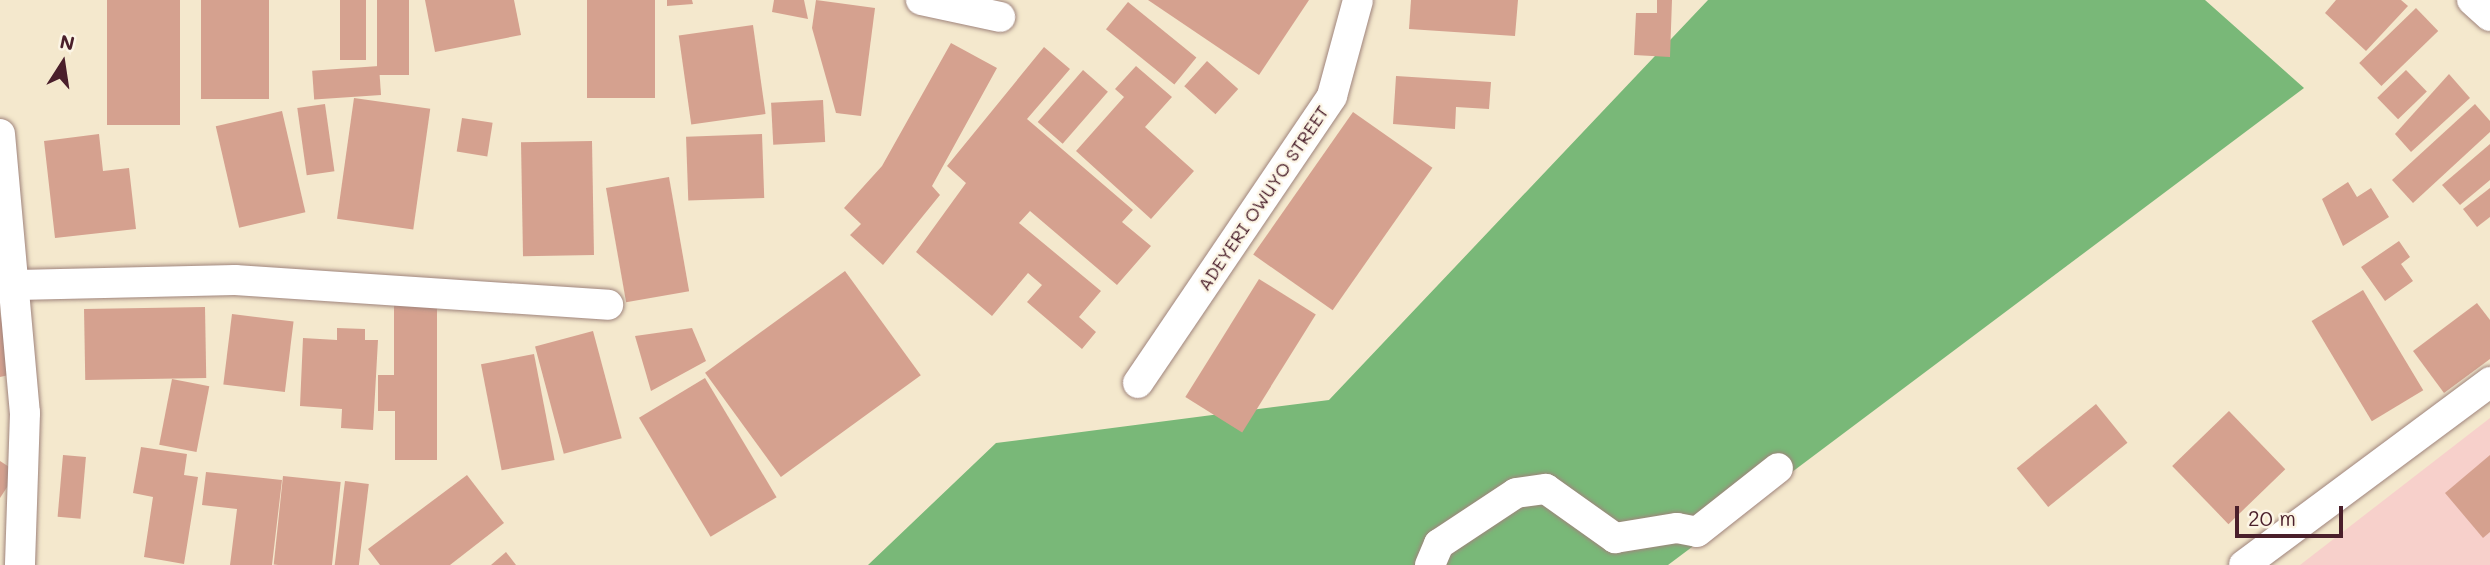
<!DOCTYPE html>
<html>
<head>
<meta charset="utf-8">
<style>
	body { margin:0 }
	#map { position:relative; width:2490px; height:565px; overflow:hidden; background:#f4e8cd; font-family:Mali,sans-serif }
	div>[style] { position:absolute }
	.built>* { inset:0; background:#f7d0cb }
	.forest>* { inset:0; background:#79b878 }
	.building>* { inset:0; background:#d5a18f; transform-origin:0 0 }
	.roads { filter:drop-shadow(0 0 2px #9f847c) drop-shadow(0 0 2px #9f847c) }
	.street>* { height:30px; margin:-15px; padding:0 15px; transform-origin:15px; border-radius:15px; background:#fff }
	span { translate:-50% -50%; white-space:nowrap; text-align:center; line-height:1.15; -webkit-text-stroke:5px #fcf5e5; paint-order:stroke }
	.street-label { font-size:18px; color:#4a1f2b }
	.north { position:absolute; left:28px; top:28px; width:70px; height:70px; -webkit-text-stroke:5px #fcf5e5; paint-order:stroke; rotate:12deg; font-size:19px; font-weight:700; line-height:28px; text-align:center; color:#4a1f2b }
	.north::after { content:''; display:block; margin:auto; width:24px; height:32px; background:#4a1f2b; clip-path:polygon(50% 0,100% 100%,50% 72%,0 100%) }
	.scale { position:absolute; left:2235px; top:506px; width:108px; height:32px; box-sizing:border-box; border:4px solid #4a1f2b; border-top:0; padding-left:9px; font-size:21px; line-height:24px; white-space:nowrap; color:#4a1f2b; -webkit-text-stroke:5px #fcf5e5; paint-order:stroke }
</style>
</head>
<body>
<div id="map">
	<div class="built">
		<div style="clip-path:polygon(2490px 418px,2490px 565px,2300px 565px)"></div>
	</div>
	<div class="forest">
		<div style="clip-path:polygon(1708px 0,2205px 0,2304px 88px,1668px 565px,868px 565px,996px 443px,1329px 400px)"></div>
	</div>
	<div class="building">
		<div style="left:107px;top:0;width:73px;height:125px"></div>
		<div style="left:201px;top:0;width:68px;height:99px"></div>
		<div style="left:340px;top:0;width:26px;height:60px"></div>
		<div style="left:377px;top:0;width:32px;height:75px"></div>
		<div style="clip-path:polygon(425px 0,514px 0,521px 35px,435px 52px)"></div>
		<div style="left:587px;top:0;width:68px;height:98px"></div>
		<div style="clip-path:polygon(667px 0,692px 0,693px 4px,667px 6px)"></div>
		<div style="clip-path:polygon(774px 0,804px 0,808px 19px,772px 12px)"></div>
		<div style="clip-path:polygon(816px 0,875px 8px,861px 116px,836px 113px,812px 28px)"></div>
		<div style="clip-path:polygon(1148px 0,1309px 0,1259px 75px)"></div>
		<div style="clip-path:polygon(1411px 0,1518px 0,1515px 36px,1409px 29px)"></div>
		<div style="clip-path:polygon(1657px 0,1672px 0,1670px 57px,1634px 55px,1636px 13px,1657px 13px)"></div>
		<div style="clip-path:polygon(2336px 0,2401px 0,2408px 6px,2366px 51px,2325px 13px)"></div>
		<div style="left:1128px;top:2px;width:88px;height:35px;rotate:39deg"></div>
		<div style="left:2416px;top:8px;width:32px;height:79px;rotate:46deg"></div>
		<div style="left:753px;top:25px;width:90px;height:75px;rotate:82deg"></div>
		<div style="clip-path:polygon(951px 43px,997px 68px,932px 186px,940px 195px,883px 265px,850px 235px,861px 224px,844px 208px,882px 166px)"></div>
		<div style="clip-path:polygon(1044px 47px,1070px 69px,1027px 119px,1133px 210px,1122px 222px,1151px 246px,1117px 285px,1030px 211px,1019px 223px,1101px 291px,1079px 317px,1096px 332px,1082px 349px,1027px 302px,1042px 285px,1028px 273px,992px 316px,916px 252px,966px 183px,947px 166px)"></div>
		<div style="left:1207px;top:61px;width:42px;height:34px;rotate:42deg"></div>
		<div style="left:379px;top:66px;width:29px;height:67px;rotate:86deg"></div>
		<div style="clip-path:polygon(1136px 66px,1172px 97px,1145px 127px,1194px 171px,1151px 219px,1076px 151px,1124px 97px,1115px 89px)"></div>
		<div style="left:1083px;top:70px;width:33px;height:69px;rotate:41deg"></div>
		<div style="left:2406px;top:70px;width:30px;height:40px;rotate:46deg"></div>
		<div style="clip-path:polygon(2449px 74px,2470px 98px,2411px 152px,2395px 134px)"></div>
		<div style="clip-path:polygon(1396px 76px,1491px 82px,1489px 109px,1456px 107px,1455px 129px,1393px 124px)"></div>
		<div style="left:354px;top:98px;width:77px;height:122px;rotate:8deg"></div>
		<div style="left:823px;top:100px;width:42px;height:52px;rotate:87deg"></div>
		<div style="left:325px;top:104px;width:68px;height:28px;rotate:82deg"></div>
		<div style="clip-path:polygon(2475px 104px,2490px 121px,2490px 132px,2413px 203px,2392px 180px)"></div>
		<div style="left:282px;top:111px;width:104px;height:68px;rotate:77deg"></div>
		<div style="left:1353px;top:112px;width:97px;height:174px;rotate:35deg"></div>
		<div style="left:462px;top:118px;width:31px;height:34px;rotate:9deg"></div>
		<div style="clip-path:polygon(99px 134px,103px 171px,129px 168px,136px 229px,55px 238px,44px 141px)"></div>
		<div style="left:762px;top:134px;width:64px;height:76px;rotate:88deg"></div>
		<div style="left:592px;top:141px;width:114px;height:71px;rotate:89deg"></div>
		<div style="clip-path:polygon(2490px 144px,2490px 180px,2460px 205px,2442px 185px)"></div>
		<div style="left:669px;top:177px;width:116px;height:64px;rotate:80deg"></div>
		<div style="clip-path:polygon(2348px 182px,2357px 197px,2371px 188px,2389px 217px,2343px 246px,2322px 199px)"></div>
		<div style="clip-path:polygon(2490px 188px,2490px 217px,2477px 227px,2463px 209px)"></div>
		<div style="clip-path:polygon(2399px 241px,2410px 257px,2401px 264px,2413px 281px,2385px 301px,2361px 267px)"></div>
		<div style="left:845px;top:271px;width:129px;height:173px;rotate:54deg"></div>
		<div style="left:1259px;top:279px;width:67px;height:139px;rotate:32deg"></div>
		<div style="left:2363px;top:290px;width:117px;height:60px;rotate:59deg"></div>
		<div style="clip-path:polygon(2477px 303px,2490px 320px,2490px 359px,2444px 393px,2413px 351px)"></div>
		<div style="clip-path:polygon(394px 304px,437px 304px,437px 460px,395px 460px,395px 411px,378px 411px,378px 375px,394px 375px)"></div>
		<div style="left:205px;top:307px;width:71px;height:121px;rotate:89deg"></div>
		<div style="clip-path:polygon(0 314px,13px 374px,0 377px)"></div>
		<div style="left:232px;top:314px;width:62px;height:71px;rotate:7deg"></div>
		<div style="clip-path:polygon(337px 328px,365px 329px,365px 340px,378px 340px,373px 430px,341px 428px,342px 409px,300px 406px,303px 338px,337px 340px)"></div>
		<div style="clip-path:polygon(692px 328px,706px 361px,651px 391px,635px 336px)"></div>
		<div style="left:593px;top:331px;width:111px;height:60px;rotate:75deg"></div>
		<div style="left:534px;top:354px;width:108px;height:54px;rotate:79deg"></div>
		<div style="left:705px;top:378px;width:139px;height:77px;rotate:59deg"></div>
		<div style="left:172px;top:379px;width:38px;height:67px;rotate:11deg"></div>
		<div style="left:2096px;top:404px;width:50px;height:102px;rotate:51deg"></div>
		<div style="left:2229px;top:411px;width:81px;height:79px;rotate:46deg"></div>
		<div style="clip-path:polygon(141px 447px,187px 454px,184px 475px,198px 477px,184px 564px,144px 557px,153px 497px,133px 493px)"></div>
		<div style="left:63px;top:455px;width:23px;height:62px;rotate:5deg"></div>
		<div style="clip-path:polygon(2490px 455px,2490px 532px,2483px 538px,2445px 493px)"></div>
		<div style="clip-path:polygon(0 461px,17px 472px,0 498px)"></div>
		<div style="clip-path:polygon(206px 472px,282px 480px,272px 565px,230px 565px,237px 509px,202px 505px)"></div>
		<div style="clip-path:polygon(467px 475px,504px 523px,450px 565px,380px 565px,368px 549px)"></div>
		<div style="left:283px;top:476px;width:58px;height:89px;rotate:6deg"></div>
		<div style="left:345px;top:481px;width:24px;height:85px;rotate:7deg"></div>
		<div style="clip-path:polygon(506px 552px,516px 565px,491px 565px)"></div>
	</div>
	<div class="roads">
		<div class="street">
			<div style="left:921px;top:0;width:81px;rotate:12.1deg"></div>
			<div style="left:2472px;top:0;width:24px;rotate:42deg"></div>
			<div style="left:0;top:134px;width:280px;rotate:84.9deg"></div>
			<div style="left:25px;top:413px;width:152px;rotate:91.9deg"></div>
			<div style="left:17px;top:285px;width:218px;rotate:-1.3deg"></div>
			<div style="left:235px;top:280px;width:374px;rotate:3.8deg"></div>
			<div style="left:1138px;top:383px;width:346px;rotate:-55.9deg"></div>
			<div style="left:1332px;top:96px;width:99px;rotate:-74.8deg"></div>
			<div style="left:1430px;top:565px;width:23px;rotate:-67deg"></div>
			<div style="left:1439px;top:544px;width:92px;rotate:-33.5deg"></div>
			<div style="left:1516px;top:493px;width:30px;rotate:-8deg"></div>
			<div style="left:1546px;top:489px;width:85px;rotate:35.4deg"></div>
			<div style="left:1615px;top:538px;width:63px;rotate:-9.2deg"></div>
			<div style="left:1677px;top:528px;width:20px;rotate:11deg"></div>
			<div style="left:1697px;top:532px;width:103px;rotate:-38.3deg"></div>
			<div style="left:2244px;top:565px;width:307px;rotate:-36.6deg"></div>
		</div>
	</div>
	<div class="street-label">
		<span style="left:1263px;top:198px;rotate:-56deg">ADEYERI OWUYO STREET</span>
	</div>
	<div class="north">N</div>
	<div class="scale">20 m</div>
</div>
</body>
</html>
